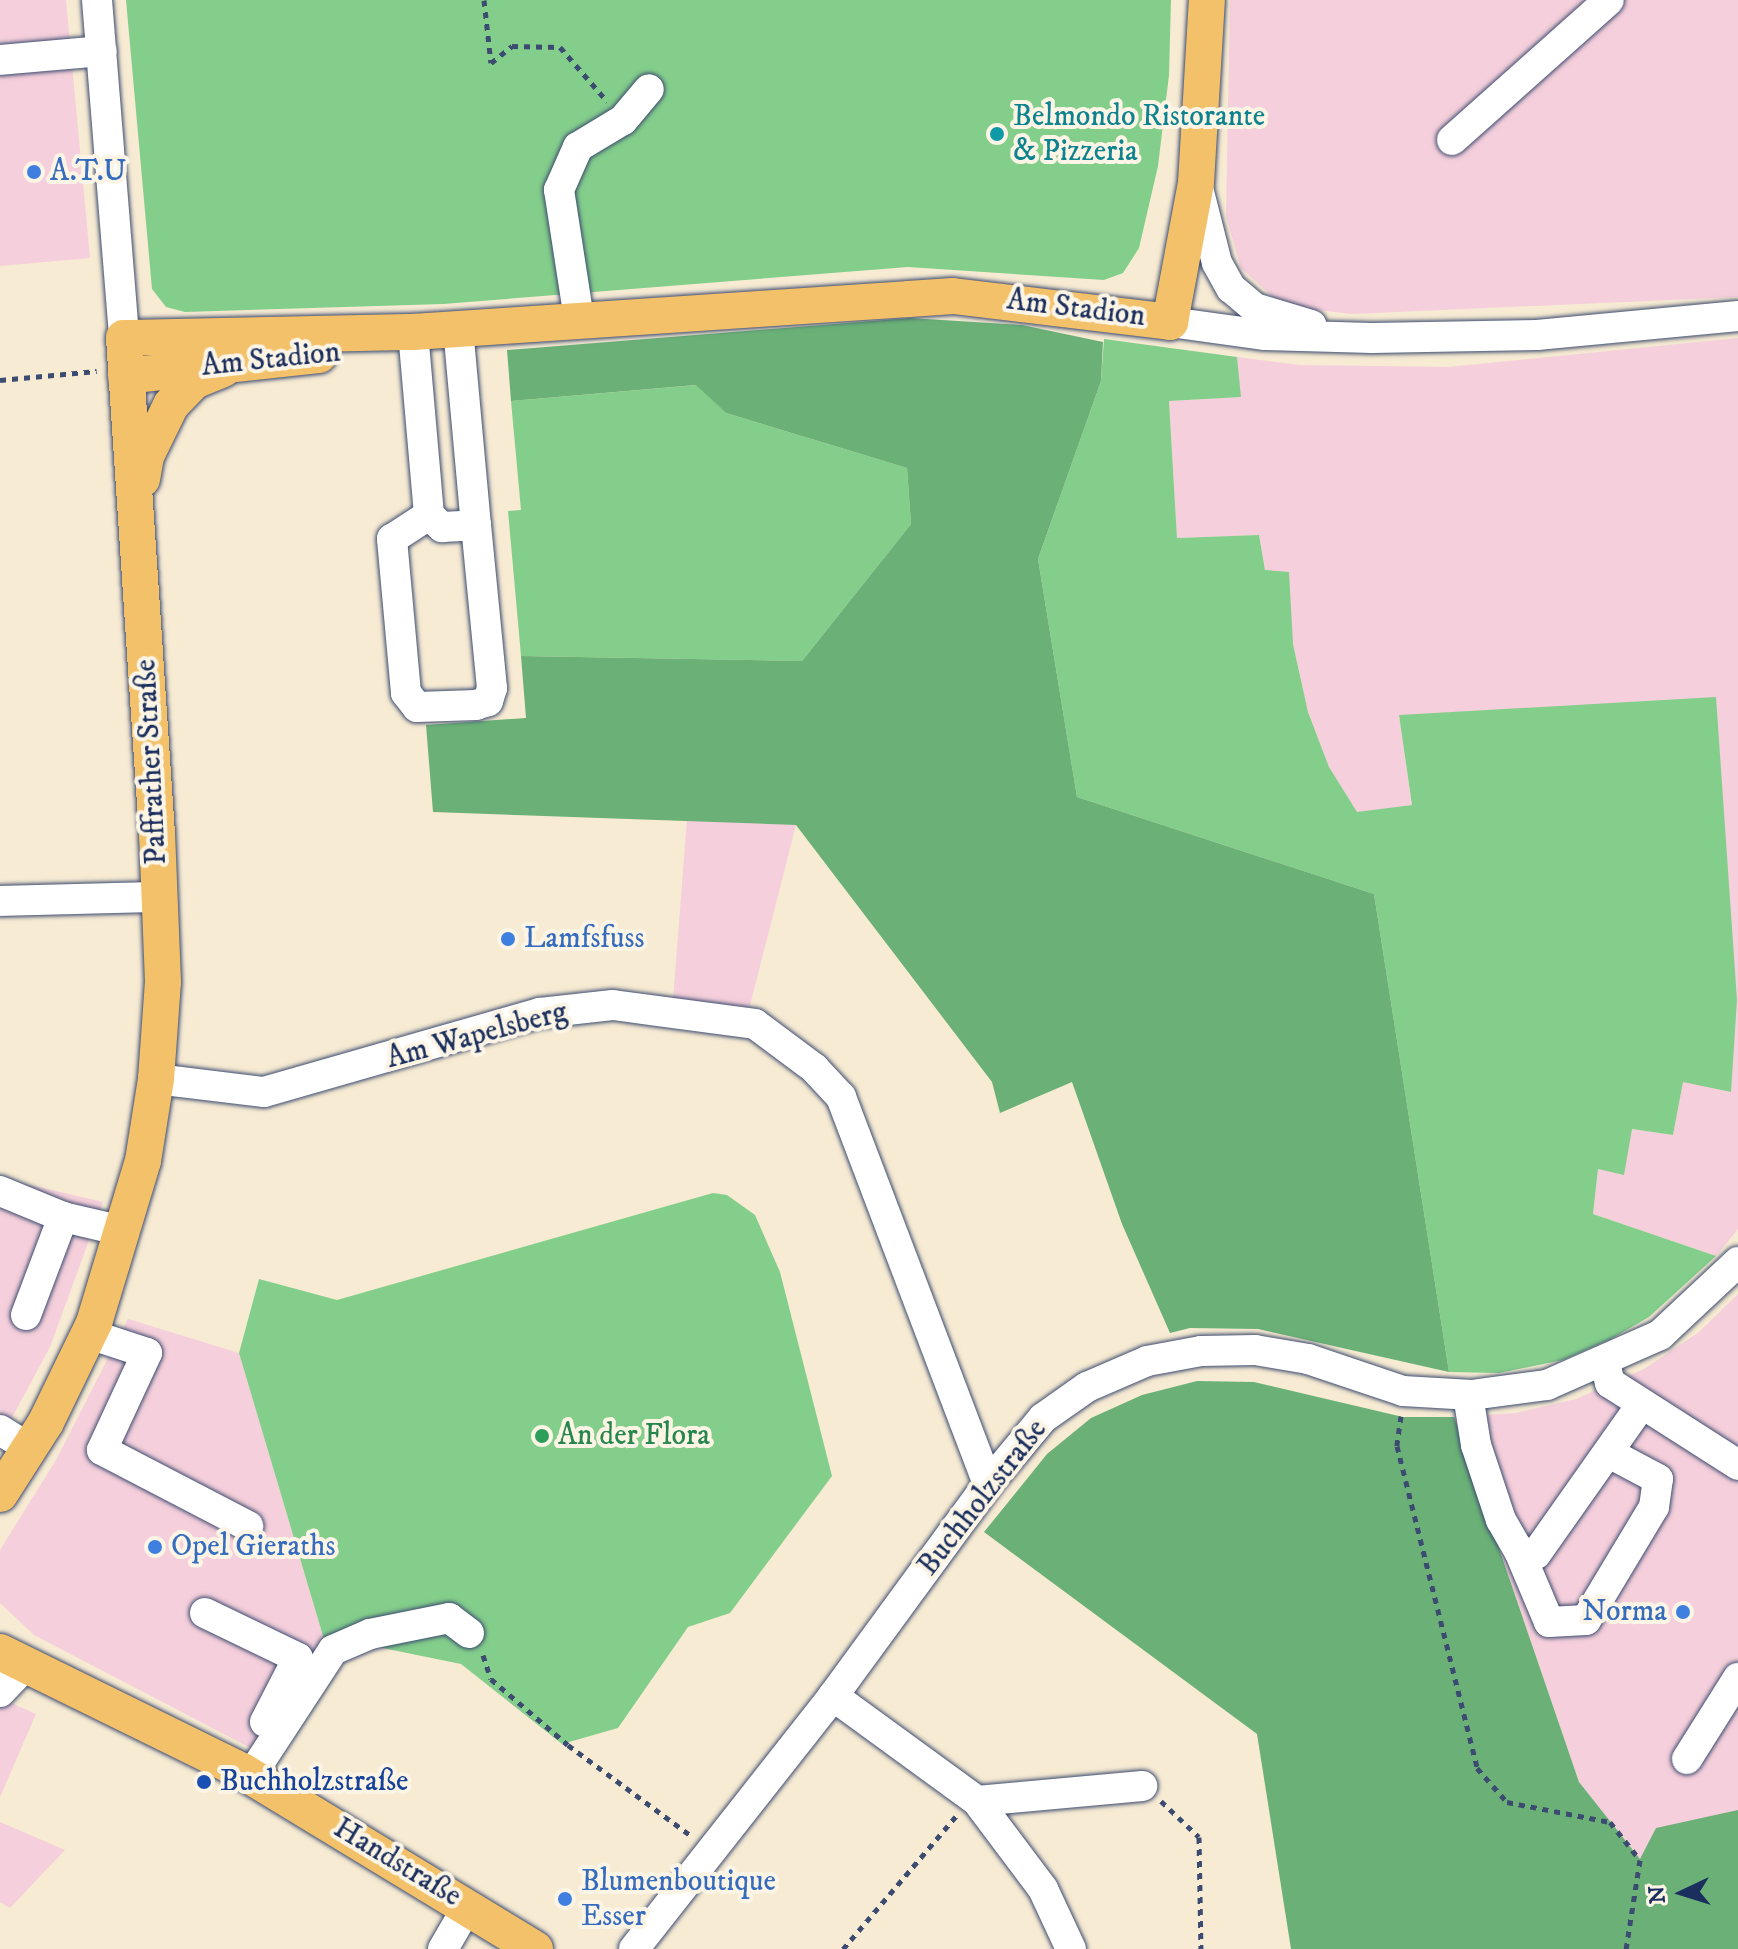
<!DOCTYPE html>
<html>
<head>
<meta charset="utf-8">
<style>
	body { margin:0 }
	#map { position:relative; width:1738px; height:1949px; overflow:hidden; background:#f7ebd3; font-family:"IM FELL DW Pica",serif }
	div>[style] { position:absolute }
	.built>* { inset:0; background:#f5cfdb }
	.green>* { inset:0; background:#84ce8b }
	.forest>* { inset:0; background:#6bb177 }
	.path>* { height:5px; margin-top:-2.5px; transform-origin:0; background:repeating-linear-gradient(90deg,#3c4b70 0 6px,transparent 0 12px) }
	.roads { filter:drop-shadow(0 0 2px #3c4b70) drop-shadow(0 0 2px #3c4b70) }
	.minor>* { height:30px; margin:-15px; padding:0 15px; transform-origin:15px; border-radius:15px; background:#fff }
	.major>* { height:36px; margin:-18px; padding:0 18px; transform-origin:18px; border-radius:18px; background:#f4c16b }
	.dots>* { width:22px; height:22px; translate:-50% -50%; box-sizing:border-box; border:4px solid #fcf5e5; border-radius:50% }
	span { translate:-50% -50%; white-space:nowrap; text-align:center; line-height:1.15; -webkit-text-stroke:8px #fcf5e5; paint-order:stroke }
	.culture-label { font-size:30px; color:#0d838f }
	.left { translate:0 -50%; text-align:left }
	.shop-label { font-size:30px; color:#366cbe }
	.right { translate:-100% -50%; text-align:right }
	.street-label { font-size:30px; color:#1b2f5e }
	.leisure-label { font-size:30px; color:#27864d }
	.transit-label { font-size:30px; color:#164399 }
	.north { position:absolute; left:1642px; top:1853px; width:80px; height:80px; -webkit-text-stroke:6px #fcf5e5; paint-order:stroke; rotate:266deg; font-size:22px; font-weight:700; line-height:32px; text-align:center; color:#1b2f5e }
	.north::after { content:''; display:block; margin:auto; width:28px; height:36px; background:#1b2f5e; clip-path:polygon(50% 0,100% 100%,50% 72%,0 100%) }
</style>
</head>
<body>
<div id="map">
	<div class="built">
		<div style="clip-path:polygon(0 0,66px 0,90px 258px,0 266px)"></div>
		<div style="clip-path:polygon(1230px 0,1738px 0,1738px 297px,1352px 314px,1283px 306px,1241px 268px,1226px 216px)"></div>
		<div style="clip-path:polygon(1738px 338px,1738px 1229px,1716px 1256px,1593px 1214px,1598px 1169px,1632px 1129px,1673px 1135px,1683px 1081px,1730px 1092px,1399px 715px,1412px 805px,1357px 813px,1329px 767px,1308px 712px,1293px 644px,1265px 570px,1259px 535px,1177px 538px,1169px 401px,1240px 397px,1237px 357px,1300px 365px,1448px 367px)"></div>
		<div style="clip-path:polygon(687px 819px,796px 825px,748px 1013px,673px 1000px)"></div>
		<div style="clip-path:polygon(0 1178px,103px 1202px,50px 1347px,0 1440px)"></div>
		<div style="clip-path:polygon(1738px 1294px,1738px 1810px,1640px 1860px,1579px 1782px,1454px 1417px,1515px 1413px,1576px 1399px,1644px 1369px,1699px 1332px)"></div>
		<div style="clip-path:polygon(128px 1319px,239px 1353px,326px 1646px,262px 1754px,34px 1635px,0 1603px,0 1550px,56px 1460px)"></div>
		<div style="clip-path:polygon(0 1698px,36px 1714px,0 1797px)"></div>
		<div style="clip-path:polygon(0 1822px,65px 1850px,10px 1908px,0 1902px)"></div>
	</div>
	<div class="green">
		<div style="clip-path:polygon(126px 0,1171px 0,1169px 75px,1158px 166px,1139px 248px,1123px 273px,1104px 280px,908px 267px,443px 304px,185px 312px,166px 307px,152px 289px)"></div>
		<div style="clip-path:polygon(1104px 339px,1237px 357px,1241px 397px,1169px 401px,1177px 538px,1259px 535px,1265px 570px,1289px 572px,1293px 644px,1308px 712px,1329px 767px,1357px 812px,1412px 805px,1399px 715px,1716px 697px,1737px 1000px,1731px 1092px,1683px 1082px,1673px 1135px,1632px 1129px,1624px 1175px,1598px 1169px,1593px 1214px,1716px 1256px,1649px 1317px,1611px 1339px,1563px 1360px,1499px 1373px,1449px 1372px,1374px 894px,1077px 797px,1038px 559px,1101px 381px)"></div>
		<div style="clip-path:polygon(697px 385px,726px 413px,907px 468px,911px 524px,802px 661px,521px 656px,508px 511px,521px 510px,511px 401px)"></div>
		<div style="clip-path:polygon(713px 1193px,727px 1195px,755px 1215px,780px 1272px,832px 1476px,730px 1613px,688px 1627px,618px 1728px,562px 1744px,461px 1664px,368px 1645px,326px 1646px,239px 1353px,259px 1279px,337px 1300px)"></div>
	</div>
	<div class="forest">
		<div style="clip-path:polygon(910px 318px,1022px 325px,1103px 342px,1101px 381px,1038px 559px,1077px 797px,1374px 894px,1449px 1372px,1258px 1329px,1190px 1328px,1170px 1333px,1122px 1224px,1072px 1082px,1000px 1113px,992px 1082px,796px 825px,433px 812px,426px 725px,526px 718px,521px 656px,802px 661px,911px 524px,907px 468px,726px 413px,696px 385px,511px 401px,507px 350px)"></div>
		<div style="clip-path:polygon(1197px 1381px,1254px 1382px,1403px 1417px,1454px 1417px,1579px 1782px,1640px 1859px,1656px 1828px,1738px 1810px,1738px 1949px,1291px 1949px,1257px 1734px,984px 1532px,1047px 1454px,1091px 1418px,1142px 1395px)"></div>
	</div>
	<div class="path">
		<div style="left:484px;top:0;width:63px;rotate:83.7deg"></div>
		<div style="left:491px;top:63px;width:27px;rotate:-39deg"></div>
		<div style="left:512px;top:46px;width:48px;rotate:1.2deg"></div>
		<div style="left:560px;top:47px;width:72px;rotate:49deg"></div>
		<div style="left:0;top:380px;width:97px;rotate:-5.3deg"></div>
		<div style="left:1401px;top:1416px;width:30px;rotate:98deg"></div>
		<div style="left:1397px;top:1446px;width:332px;rotate:76deg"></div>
		<div style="left:1477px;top:1768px;width:45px;rotate:48.6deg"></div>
		<div style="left:1507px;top:1802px;width:105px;rotate:11deg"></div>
		<div style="left:1610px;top:1822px;width:48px;rotate:51.7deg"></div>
		<div style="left:1640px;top:1860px;width:90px;rotate:98.9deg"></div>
		<div style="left:483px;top:1655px;width:25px;rotate:72deg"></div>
		<div style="left:491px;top:1679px;width:101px;rotate:40.6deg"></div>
		<div style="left:568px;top:1745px;width:152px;rotate:36.4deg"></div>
		<div style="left:1161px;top:1801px;width:52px;rotate:43.5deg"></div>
		<div style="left:1199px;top:1837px;width:112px;rotate:89deg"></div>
		<div style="left:843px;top:1949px;width:175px;rotate:-49.6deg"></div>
	</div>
	<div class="roads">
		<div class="minor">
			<div style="left:97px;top:0;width:339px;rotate:85.4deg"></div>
			<div style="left:0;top:60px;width:102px;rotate:-5deg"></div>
			<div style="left:1452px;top:140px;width:210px;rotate:-41.7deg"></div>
			<div style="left:1197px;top:184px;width:81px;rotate:75.8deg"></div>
			<div style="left:1217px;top:263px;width:29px;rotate:61deg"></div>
			<div style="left:1231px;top:288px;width:31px;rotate:40deg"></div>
			<div style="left:1255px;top:308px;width:59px;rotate:16.9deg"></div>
			<div style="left:579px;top:319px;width:131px;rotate:-98.8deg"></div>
			<div style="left:559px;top:190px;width:47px;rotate:-66.2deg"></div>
			<div style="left:578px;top:147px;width:52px;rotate:-31deg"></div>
			<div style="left:623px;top:120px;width:40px;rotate:-50deg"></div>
			<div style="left:1170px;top:322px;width:96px;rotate:7.8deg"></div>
			<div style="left:1265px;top:335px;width:107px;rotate:1.6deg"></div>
			<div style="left:1372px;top:338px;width:165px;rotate:-1deg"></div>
			<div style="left:1537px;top:335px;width:202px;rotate:-5.4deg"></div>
			<div style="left:458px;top:328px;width:198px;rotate:84.8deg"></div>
			<div style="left:413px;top:332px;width:184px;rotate:85deg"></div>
			<div style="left:429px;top:515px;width:18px;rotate:43deg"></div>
			<div style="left:442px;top:527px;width:34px;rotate:-3deg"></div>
			<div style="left:476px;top:525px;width:164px;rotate:84.4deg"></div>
			<div style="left:492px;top:688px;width:14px;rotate:107deg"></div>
			<div style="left:488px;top:701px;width:13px;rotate:162deg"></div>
			<div style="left:476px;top:705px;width:59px;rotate:178.1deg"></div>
			<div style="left:417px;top:707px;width:18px;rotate:-128deg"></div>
			<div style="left:406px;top:693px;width:155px;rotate:-95.2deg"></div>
			<div style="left:392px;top:539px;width:44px;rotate:-33deg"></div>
			<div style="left:0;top:901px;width:158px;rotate:-1.5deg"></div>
			<div style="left:156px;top:1079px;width:109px;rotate:6.9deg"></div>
			<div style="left:264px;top:1092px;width:287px;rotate:-16deg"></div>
			<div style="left:540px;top:1013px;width:73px;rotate:-6.3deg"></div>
			<div style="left:613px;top:1005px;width:143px;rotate:7.6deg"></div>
			<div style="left:755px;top:1024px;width:74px;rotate:36.7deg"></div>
			<div style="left:814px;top:1068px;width:40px;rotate:47deg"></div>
			<div style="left:841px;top:1097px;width:414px;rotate:69.2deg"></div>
			<div style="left:0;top:1191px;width:68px;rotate:22.4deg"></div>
			<div style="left:26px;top:1315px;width:105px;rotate:-69.3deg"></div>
			<div style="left:63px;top:1217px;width:62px;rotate:13.1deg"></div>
			<div style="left:89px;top:1334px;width:61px;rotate:18.1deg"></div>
			<div style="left:147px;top:1353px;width:107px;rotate:114.9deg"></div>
			<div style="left:102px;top:1450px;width:165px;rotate:27.5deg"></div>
			<div style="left:1605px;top:1364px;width:20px;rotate:75deg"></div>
			<div style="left:1610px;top:1383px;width:152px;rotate:32.6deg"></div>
			<div style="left:1468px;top:1395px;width:51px;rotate:80.9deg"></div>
			<div style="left:1476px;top:1445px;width:79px;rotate:71.6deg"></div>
			<div style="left:1501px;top:1520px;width:36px;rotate:60deg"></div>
			<div style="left:1519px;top:1551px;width:17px;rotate:10deg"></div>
			<div style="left:1536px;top:1554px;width:184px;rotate:-54.8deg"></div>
			<div style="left:0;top:1430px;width:34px;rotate:32deg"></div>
			<div style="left:1519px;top:1551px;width:77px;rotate:67.1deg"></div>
			<div style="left:1549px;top:1622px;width:37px;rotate:-3deg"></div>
			<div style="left:1586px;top:1620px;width:132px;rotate:-59deg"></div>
			<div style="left:1654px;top:1507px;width:28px;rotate:-82deg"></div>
			<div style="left:1658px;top:1479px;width:55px;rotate:-152deg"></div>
			<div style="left:205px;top:1613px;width:103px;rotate:25.8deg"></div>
			<div style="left:298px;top:1658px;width:72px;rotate:117.3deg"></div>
			<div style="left:0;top:1692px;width:37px;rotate:-46deg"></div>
			<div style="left:833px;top:1696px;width:178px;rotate:36.1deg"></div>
			<div style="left:977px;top:1801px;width:110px;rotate:53.1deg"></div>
			<div style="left:1043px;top:1889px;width:66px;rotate:65deg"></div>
			<div style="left:1687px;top:1759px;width:96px;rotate:-57.8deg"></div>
			<div style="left:250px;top:1777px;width:152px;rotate:-56.8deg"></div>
			<div style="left:333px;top:1650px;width:40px;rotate:-23.4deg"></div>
			<div style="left:370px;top:1634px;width:81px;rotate:-11.4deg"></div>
			<div style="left:449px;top:1618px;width:25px;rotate:37deg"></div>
			<div style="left:977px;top:1801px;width:166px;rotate:-5.2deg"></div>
			<div style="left:443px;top:1949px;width:50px;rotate:-59.8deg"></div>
			<div style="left:634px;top:1949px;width:322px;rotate:-51.8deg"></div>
			<div style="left:833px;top:1696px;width:263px;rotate:-53.8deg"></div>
			<div style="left:988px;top:1484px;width:86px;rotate:-50.2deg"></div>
			<div style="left:1043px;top:1418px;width:54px;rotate:-35.2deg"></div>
			<div style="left:1087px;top:1387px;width:65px;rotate:-23.4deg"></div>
			<div style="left:1147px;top:1361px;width:55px;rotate:-10.5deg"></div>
			<div style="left:1201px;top:1351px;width:54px;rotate:-1.1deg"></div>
			<div style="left:1255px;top:1350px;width:54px;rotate:9.6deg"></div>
			<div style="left:1308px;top:1359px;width:100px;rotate:18.6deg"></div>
			<div style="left:1403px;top:1391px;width:69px;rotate:3.3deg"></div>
			<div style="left:1472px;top:1395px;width:76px;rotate:-7.6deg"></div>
			<div style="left:1547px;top:1385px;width:124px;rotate:-23.9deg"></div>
			<div style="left:1660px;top:1335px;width:107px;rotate:-43.1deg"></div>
		</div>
		<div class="major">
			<div style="left:126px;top:376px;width:194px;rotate:-6.2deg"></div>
			<div style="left:142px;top:479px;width:23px;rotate:-80deg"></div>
			<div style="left:146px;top:456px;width:57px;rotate:-63.9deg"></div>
			<div style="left:171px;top:405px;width:33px;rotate:-46deg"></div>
			<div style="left:194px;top:381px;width:31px;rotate:-22deg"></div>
			<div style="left:0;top:1494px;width:85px;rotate:-57.4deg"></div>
			<div style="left:46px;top:1422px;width:110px;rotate:-64.1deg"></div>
			<div style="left:94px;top:1323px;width:169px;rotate:-73.2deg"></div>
			<div style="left:143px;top:1161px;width:83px;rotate:-81deg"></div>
			<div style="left:156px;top:1079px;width:97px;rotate:-85.9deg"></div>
			<div style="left:163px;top:982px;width:148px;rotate:-92.3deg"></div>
			<div style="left:157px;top:834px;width:497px;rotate:-93.8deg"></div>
			<div style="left:124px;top:338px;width:289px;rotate:-1.2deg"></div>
			<div style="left:413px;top:332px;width:541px;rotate:-3.81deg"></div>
			<div style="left:953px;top:296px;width:219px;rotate:6.8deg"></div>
			<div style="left:1170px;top:322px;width:141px;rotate:-79.4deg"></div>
			<div style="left:1196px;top:183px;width:183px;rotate:-86.6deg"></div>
			<div style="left:0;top:1652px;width:270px;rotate:26.2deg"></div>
			<div style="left:242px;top:1771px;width:343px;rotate:31.3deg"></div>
		</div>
	</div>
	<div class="dots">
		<div style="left:997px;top:134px;background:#0f9aa8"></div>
		<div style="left:34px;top:172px;background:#3f7fe0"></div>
		<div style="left:508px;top:939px;background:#3f7fe0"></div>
		<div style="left:542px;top:1436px;background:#2e9e5b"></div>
		<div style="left:155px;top:1547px;background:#3f7fe0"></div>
		<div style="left:1683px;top:1612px;background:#3f7fe0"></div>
		<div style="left:204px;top:1782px;background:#1a4fb4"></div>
		<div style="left:565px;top:1899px;background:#3f7fe0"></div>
	</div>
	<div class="culture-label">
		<span class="left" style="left:1013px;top:134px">Belmondo Ristorante<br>&amp; Pizzeria</span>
	</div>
	<div class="shop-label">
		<span class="left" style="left:50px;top:172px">A.T.U</span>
		<span class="left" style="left:524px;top:939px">Lamfsfuss</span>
		<span class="left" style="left:171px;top:1547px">Opel Gieraths</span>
		<span class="right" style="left:1667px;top:1612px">Norma</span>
		<span class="left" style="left:581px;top:1899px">Blumenboutique<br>Esser</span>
	</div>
	<div class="street-label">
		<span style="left:1076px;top:309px;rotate:7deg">Am Stadion</span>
		<span style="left:271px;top:360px;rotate:-6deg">Am Stadion</span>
		<span style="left:152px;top:762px;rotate:-93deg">Paffrather Straße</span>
		<span style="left:477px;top:1036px;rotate:-15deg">Am Wapelsberg</span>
		<span style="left:983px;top:1498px;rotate:-52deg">Buchholzstraße</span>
		<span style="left:397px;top:1863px;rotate:31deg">Handstraße</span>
	</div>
	<div class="leisure-label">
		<span class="left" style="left:558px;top:1436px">An der Flora</span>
	</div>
	<div class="transit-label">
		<span class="left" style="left:220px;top:1782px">Buchholzstraße</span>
	</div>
	<div class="north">N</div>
</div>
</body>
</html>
